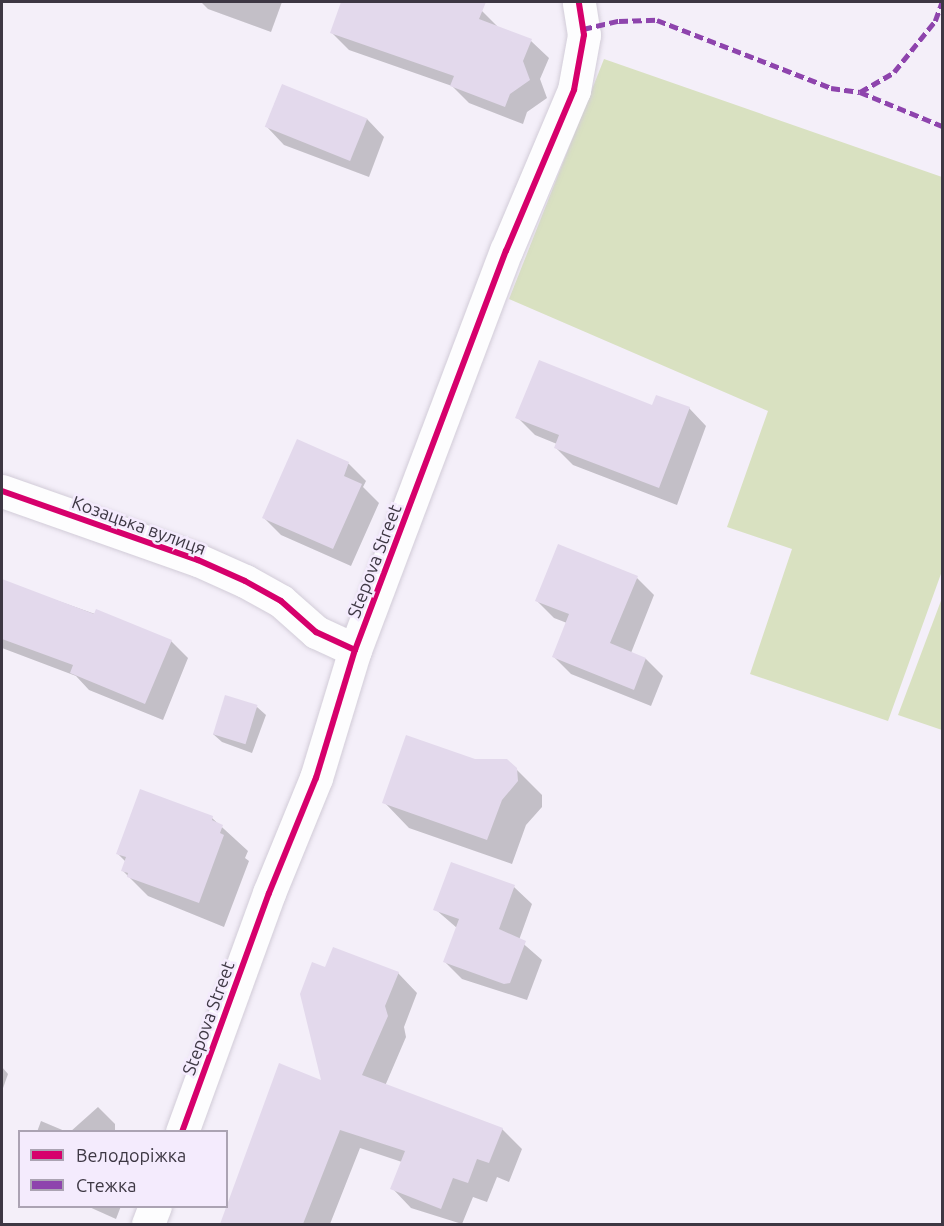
<!DOCTYPE html>
<html>
<head>
<meta charset="utf-8">
<style>
	body { margin:0 }
	#map { position:relative; width:944px; height:1226px; overflow:hidden; background:#f4eff9; font-family:Ubuntu,sans-serif }
	div>[style] { position:absolute }
	.green>* { inset:0; background:#d9e1c1 }
	.shadow>* { inset:0; background:#0003 }
	.building>* { inset:0; background:#e3d9ec; transform-origin:0 0 }
	.roads { filter:drop-shadow(0 0 2px #d2ccd8) drop-shadow(0 0 2px #d2ccd8) }
	.minor>* { height:33px; margin:-16.5px; padding:0 16.5px; transform-origin:16.5px; border-radius:16.5px; background:#fdfdfe }
	.quiet>* { height:4.5px; margin-top:-2.25px; transform-origin:0; background:repeating-linear-gradient(90deg,#8e44ad 0 9px,transparent 0 13.5px) }
	.cycleway>* { height:6px; margin:-3px; padding:0 3px; transform-origin:3px; border-radius:3px; background:#d6006c }
	span { translate:-50% -50%; white-space:nowrap; text-align:center; line-height:1.15; -webkit-text-stroke:5px #f4ebfd; paint-order:stroke }
	.street-label { font-size:18px; color:#3d3743 }
	.frame { position:absolute; inset:0; border:3px solid #3d3743; pointer-events:none }
	.legend { position:absolute; left:18px; top:1130px; width:210px; height:78px; box-sizing:border-box; background:#f4ebfd; border:2px solid #aba3b3; margin:0; padding:8px 10px; list-style:none; font-size:18px; color:#3d3743 }
	.legend li { display:flex; align-items:center; gap:12px; height:30px }
	.legend b { width:30px; border:2px solid #aba3b3 }
</style>
</head>
<body>
<div id="map">
	<div class="green">
		<div style="clip-path:polygon(604px 59px,942px 177px,942px 571px,888px 721px,750px 674px,792px 549px,727px 527px,768px 411px,509px 299px)"></div>
		<div style="clip-path:polygon(942px 598px,942px 730px,898px 715px)"></div>
	</div>
	<div class="shadow">
		<div style="clip-path:polygon(201px 2px,282px 2px,271px 32px,208px 9px)"></div>
		<div style="clip-path:polygon(342px 2px,454px 2px,482px 11px,499px 28px,531px 41px,549px 58px,540px 79px,547px 98px,527px 112px,523px 124px,469px 103px,452px 86px,349px 50px,332px 33px)"></div>
		<div style="clip-path:polygon(367px 119px,384px 137px,369px 177px,284px 145px,267px 127px)"></div>
		<div style="clip-path:polygon(653px 407px,689px 408px,706px 426px,677px 505px,573px 465px,556px 448px,557px 444px,535px 435px,517px 417px)"></div>
		<div style="clip-path:polygon(298px 441px,349px 464px,366px 481px,363px 487px,379px 503px,351px 566px,281px 535px,264px 518px)"></div>
		<div style="clip-path:polygon(637px 578px,654px 595px,631px 653px,646px 659px,663px 676px,651px 706px,571px 674px,554px 657px,567px 623px,554px 618px,536px 600px)"></div>
		<div style="clip-path:polygon(2px 581px,171px 641px,188px 658px,163px 720px,89px 690px,76px 676px,2px 648px)"></div>
		<div style="clip-path:polygon(257px 707px,266px 715px,252px 753px,222px 742px,213px 734px)"></div>
		<div style="clip-path:polygon(474px 761px,516px 769px,542px 795px,542px 807px,526px 825px,512px 864px,409px 828px,384px 802px)"></div>
		<div style="clip-path:polygon(212px 818px,248px 851px,245px 858px,249px 861px,224px 927px,148px 896px,123px 871px,126px 862px,117px 853px)"></div>
		<div style="clip-path:polygon(452px 864px,514px 887px,532px 904px,519px 940px,542px 960px,527px 1000px,462px 979px,445px 962px,457px 928px,435px 909px)"></div>
		<div style="clip-path:polygon(326px 969px,398px 973px,417px 993px,404px 1027px,406px 1037px,385px 1086px,502px 1129px,522px 1149px,509px 1182px,497px 1177px,487px 1202px,473px 1197px,462px 1224px,411px 1208px,392px 1188px,402px 1162px,360px 1148px,330px 1224px,221px 1224px,280px 1065px,324px 1082px)"></div>
		<div style="clip-path:polygon(2px 1067px,8px 1074px,2px 1091px)"></div>
		<div style="clip-path:polygon(98px 1107px,115px 1124px,115px 1132px,70px 1132px)"></div>
		<div style="clip-path:polygon(41px 1121px,67px 1132px,37px 1132px)"></div>
		<div style="clip-path:polygon(87px 1206px,121px 1206px,116px 1219px)"></div>
	</div>
	<div class="building">
		<div style="clip-path:polygon(341px 2px,486px 2px,479px 19px,532px 39px,523px 61px,530px 80px,510px 94px,505px 107px,450px 86px,454px 76px,330px 33px)"></div>
		<div style="left:282px;top:84px;width:92px;height:46px;rotate:22deg"></div>
		<div style="clip-path:polygon(539px 360px,652px 405px,656px 395px,690px 407px,659px 488px,554px 448px,559px 435px,515px 418px)"></div>
		<div style="clip-path:polygon(297px 439px,349px 462px,344px 476px,362px 484px,333px 549px,262px 518px)"></div>
		<div style="clip-path:polygon(558px 544px,638px 576px,610px 643px,646px 658px,634px 690px,552px 657px,569px 614px,535px 601px)"></div>
		<div style="clip-path:polygon(2px 579px,94px 614px,96px 609px,172px 640px,145px 704px,70px 673px,73px 665px,2px 639px)"></div>
		<div style="left:225px;top:695px;width:34px;height:41px;rotate:17deg"></div>
		<div style="clip-path:polygon(406px 735px,475px 759px,507px 759px,517px 768px,518px 781px,502px 800px,487px 840px,382px 803px)"></div>
		<div style="clip-path:polygon(140px 789px,213px 816px,212px 820px,223px 825px,220px 833px,224px 835px,199px 903px,127px 877px,128px 873px,121px 871px,126px 857px,116px 854px)"></div>
		<div style="clip-path:polygon(451px 862px,515px 885px,499px 929px,526px 941px,510px 983px,504px 984px,443px 962px,459px 919px,433px 910px)"></div>
		<div style="clip-path:polygon(333px 947px,399px 972px,385px 1006px,388px 1016px,362px 1075px,503px 1128px,489px 1163px,477px 1159px,468px 1183px,453px 1178px,441px 1209px,390px 1189px,405px 1151px,340px 1130px,303px 1224px,220px 1224px,279px 1063px,321px 1080px,300px 994px,312px 962px,325px 967px)"></div>
	</div>
	<div class="roads">
		<div class="minor">
			<div style="left:2px;top:491px;width:208px;rotate:19.4deg"></div>
			<div style="left:198px;top:560px;width:51px;rotate:24.1deg"></div>
			<div style="left:245px;top:581px;width:41px;rotate:29.1deg"></div>
			<div style="left:281px;top:601px;width:47px;rotate:41.5deg"></div>
			<div style="left:316px;top:632px;width:43px;rotate:24.8deg"></div>
			<div style="left:182px;top:1132px;width:254px;rotate:-70deg"></div>
			<div style="left:269px;top:893px;width:124px;rotate:-67.8deg"></div>
			<div style="left:316px;top:778px;width:134px;rotate:-73.1deg"></div>
			<div style="left:355px;top:650px;width:427px;rotate:-69.3deg"></div>
			<div style="left:506px;top:251px;width:175px;rotate:-67.1deg"></div>
			<div style="left:574px;top:90px;width:56px;rotate:-79.7deg"></div>
			<div style="left:584px;top:35px;width:33px;rotate:-99deg"></div>
			<div style="left:148px;top:1224px;width:19px;rotate:-69deg"></div>
		</div>
	</div>
	<div class="quiet">
		<div style="left:583px;top:29px;width:37px;rotate:-13deg"></div>
		<div style="left:619px;top:21px;width:38px;rotate:-2deg"></div>
		<div style="left:657px;top:20px;width:187px;rotate:21.3deg"></div>
		<div style="left:831px;top:88px;width:29px;rotate:8deg"></div>
		<div style="left:860px;top:92px;width:39px;rotate:-30deg"></div>
		<div style="left:894px;top:72px;width:65px;rotate:-51.2deg"></div>
		<div style="left:935px;top:21px;width:20px;rotate:-70deg"></div>
		<div style="left:860px;top:92px;width:89px;rotate:22.5deg"></div>
	</div>
	<div class="cycleway">
		<div style="left:2px;top:491px;width:208px;rotate:19.4deg"></div>
		<div style="left:198px;top:560px;width:51px;rotate:24.1deg"></div>
		<div style="left:245px;top:581px;width:41px;rotate:29.1deg"></div>
		<div style="left:281px;top:601px;width:47px;rotate:41.5deg"></div>
		<div style="left:316px;top:632px;width:43px;rotate:24.8deg"></div>
		<div style="left:182px;top:1132px;width:254px;rotate:-70deg"></div>
		<div style="left:269px;top:893px;width:124px;rotate:-67.8deg"></div>
		<div style="left:316px;top:778px;width:134px;rotate:-73.1deg"></div>
		<div style="left:355px;top:650px;width:427px;rotate:-69.3deg"></div>
		<div style="left:506px;top:251px;width:175px;rotate:-67.1deg"></div>
		<div style="left:574px;top:90px;width:56px;rotate:-79.7deg"></div>
		<div style="left:584px;top:35px;width:33px;rotate:-99deg"></div>
	</div>
	<div class="street-label">
		<span style="left:139px;top:525px;rotate:20deg">Козацька вулиця</span>
		<span style="left:374px;top:561px;rotate:-69deg">Stepova Street</span>
		<span style="left:208px;top:1018px;rotate:-70deg">Stepova Street</span>
	</div>
	<div class="frame"></div>
	<ul class="legend">
	<li><b style="height:8px;background:#d6006c"></b>Велодоріжка</li>
	<li><b style="height:8px;background:#8e44ad"></b>Стежка</li>
	</ul>
</div>
</body>
</html>
